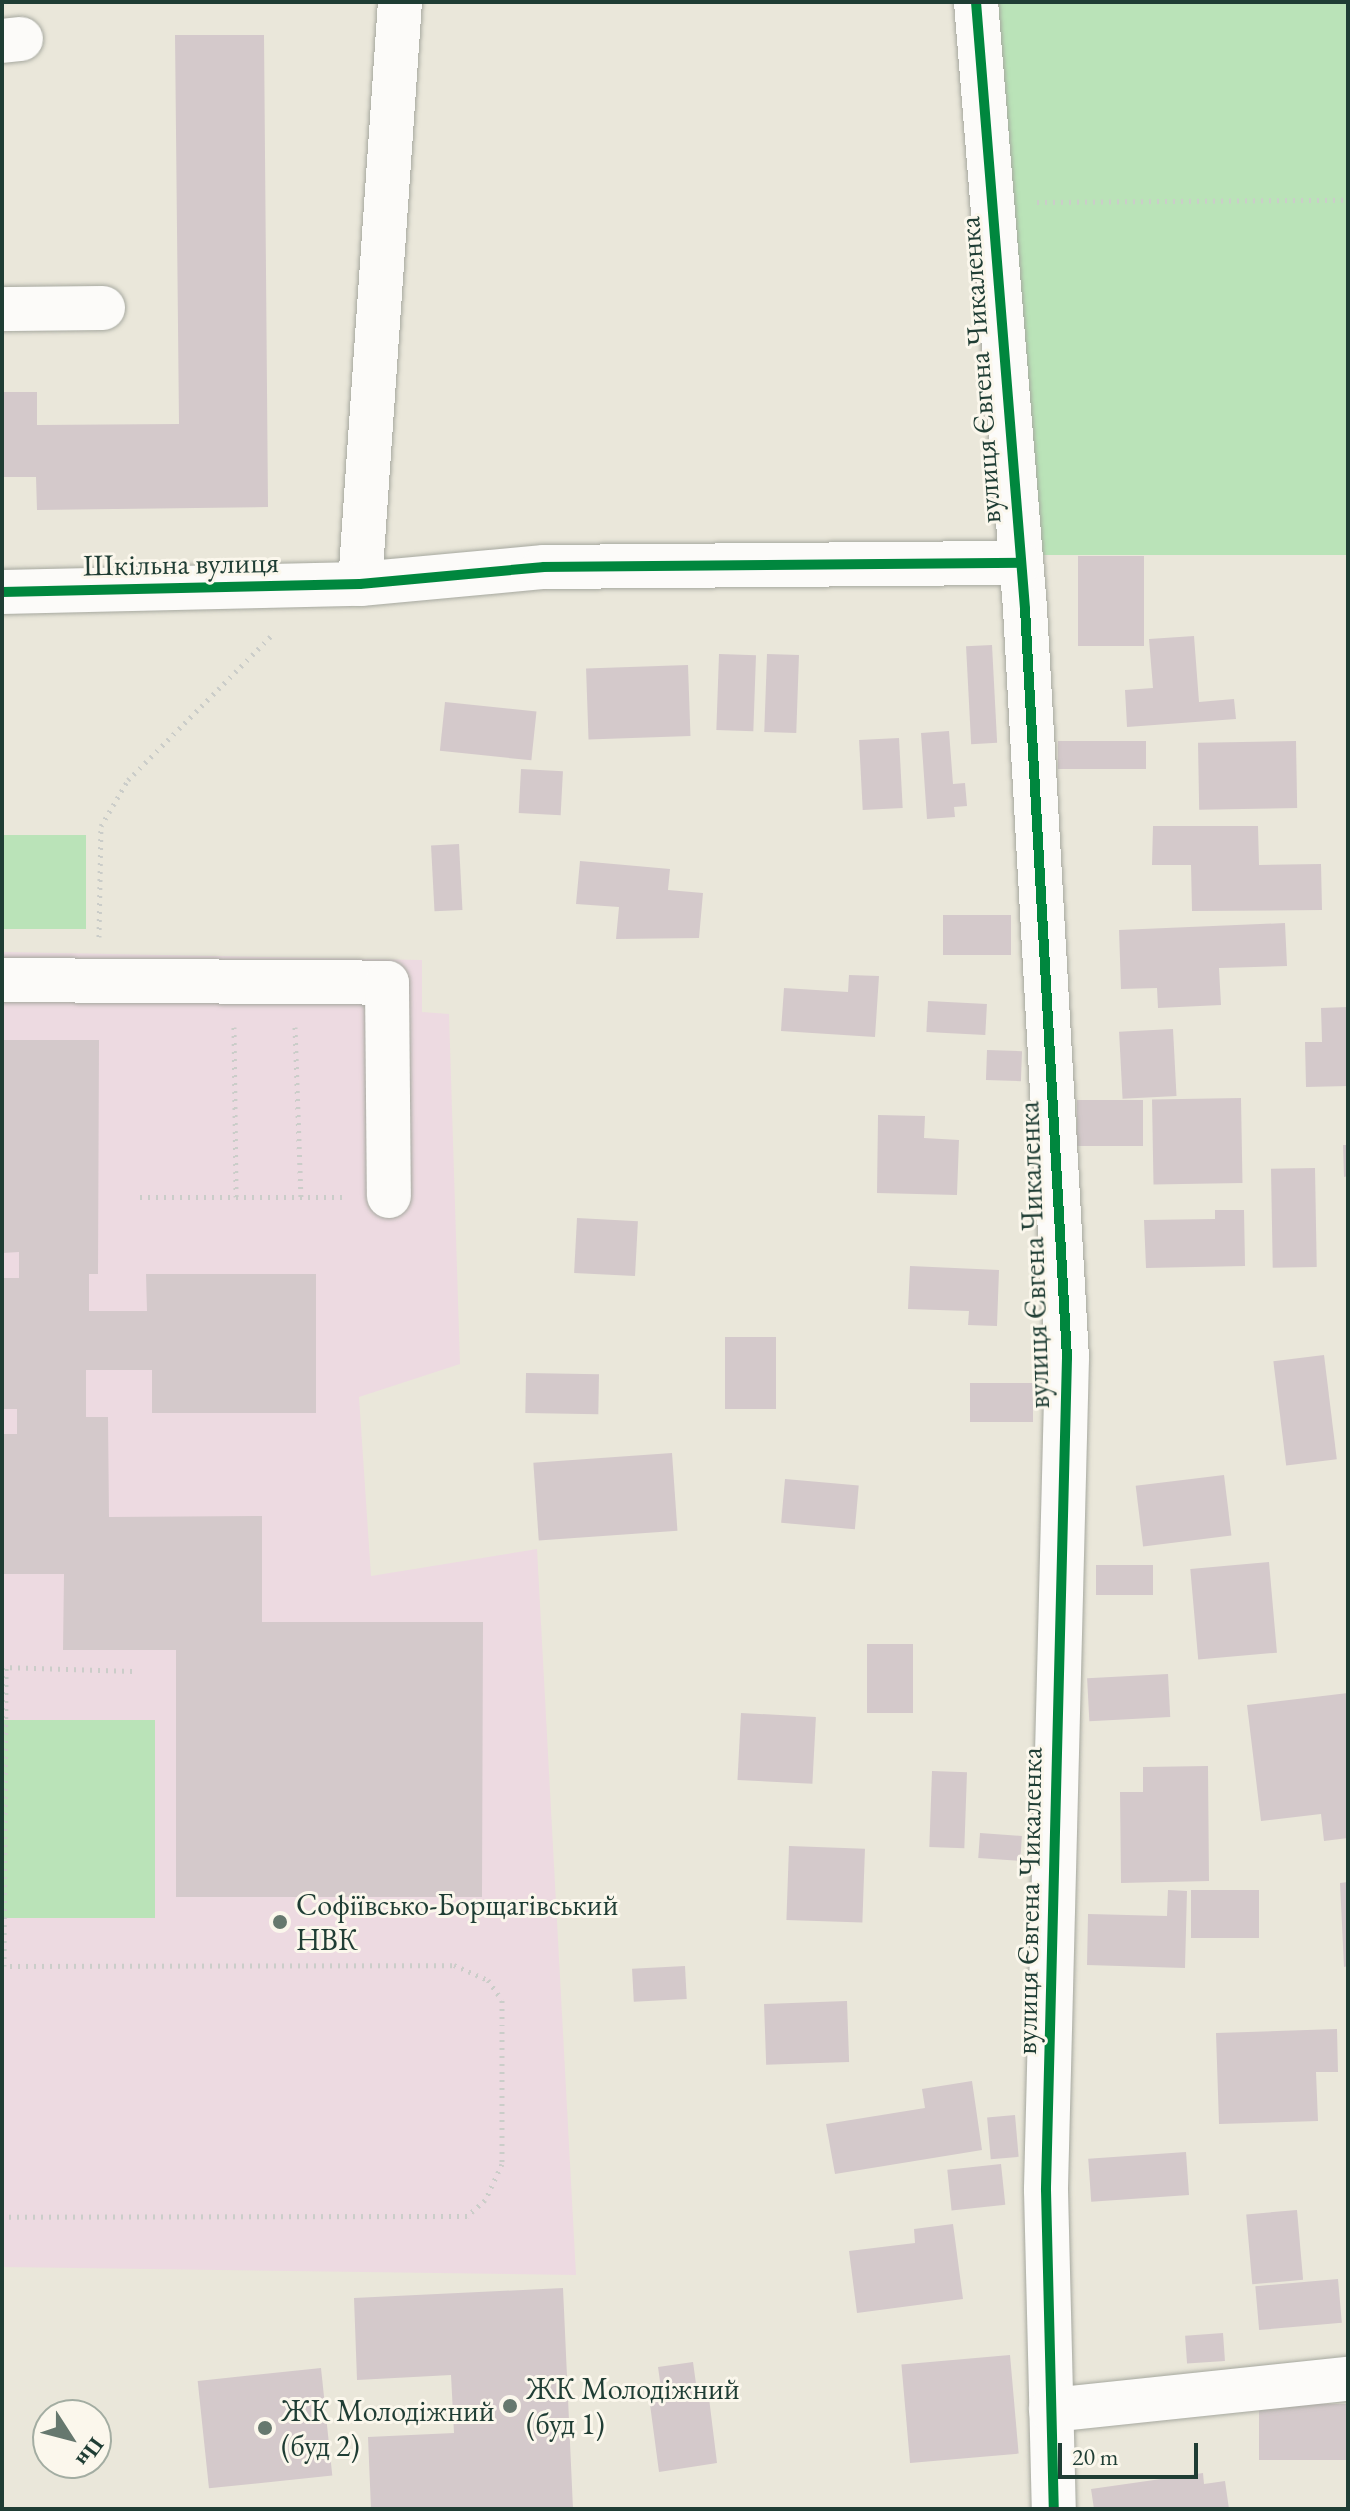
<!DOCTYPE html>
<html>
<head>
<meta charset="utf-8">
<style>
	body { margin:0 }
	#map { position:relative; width:1350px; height:2511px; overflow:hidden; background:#eae7da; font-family:"EB Garamond",serif }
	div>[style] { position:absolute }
	.built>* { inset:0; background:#eddae1 }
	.green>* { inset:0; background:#bae3b8; transform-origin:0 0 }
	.building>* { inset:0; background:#d4c9cb; transform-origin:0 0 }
	.path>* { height:5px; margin-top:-2.5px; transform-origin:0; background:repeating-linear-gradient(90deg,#cbcdc9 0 2px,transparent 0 8px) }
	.roads { filter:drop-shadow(0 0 2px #a6a89f) drop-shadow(0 0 2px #a6a89f) }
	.minor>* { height:44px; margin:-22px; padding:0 22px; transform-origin:22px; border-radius:22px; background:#fcfbf9 }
	.cycleway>* { height:10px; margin:-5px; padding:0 5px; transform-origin:5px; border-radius:5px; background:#00873e }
	.dots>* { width:22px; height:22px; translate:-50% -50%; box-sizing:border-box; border:4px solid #fbf7ec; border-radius:50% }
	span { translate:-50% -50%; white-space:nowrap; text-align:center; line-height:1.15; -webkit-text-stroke:6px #fbf7ec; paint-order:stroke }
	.street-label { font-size:30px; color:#1f3d34 }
	.poi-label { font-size:30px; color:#1f3d34 }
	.left { translate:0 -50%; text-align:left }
	.frame { position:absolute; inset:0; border:4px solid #1f3d34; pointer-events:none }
	.north { position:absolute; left:32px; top:2399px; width:80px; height:80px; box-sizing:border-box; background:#fbf7ec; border:2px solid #a3ada2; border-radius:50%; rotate:126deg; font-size:22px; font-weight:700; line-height:32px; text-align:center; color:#1f3d34 }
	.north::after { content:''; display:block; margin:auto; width:28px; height:36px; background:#66786e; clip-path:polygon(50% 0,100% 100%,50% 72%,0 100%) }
	.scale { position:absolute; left:1058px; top:2443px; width:140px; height:36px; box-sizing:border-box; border:4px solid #1f3d34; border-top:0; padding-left:10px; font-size:24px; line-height:28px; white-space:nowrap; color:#1f3d34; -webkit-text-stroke:6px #fbf7ec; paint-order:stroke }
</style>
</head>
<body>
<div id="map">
	<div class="built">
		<div style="clip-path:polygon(2px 952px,422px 960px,422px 1012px,449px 1014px,460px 1364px,359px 1397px,371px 1576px,537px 1549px,576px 2275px,2px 2267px)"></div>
	</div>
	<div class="green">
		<div style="left:999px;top:2px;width:349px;height:553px"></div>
		<div style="left:2px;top:835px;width:84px;height:94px"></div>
		<div style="left:2px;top:1720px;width:153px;height:198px"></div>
	</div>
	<div class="building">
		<div style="clip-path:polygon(175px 35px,264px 35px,268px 507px,37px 510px,36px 477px,2px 477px,2px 392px,37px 392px,37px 425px,179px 424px)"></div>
		<div style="left:1078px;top:556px;width:66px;height:90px"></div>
		<div style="clip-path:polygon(1194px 636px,1199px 702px,1234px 699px,1236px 719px,1127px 727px,1125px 690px,1153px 688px,1149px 639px)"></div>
		<div style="left:992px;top:645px;width:98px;height:26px;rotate:87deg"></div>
		<div style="left:719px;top:654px;width:37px;height:76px;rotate:2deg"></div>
		<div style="left:767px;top:654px;width:32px;height:78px;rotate:2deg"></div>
		<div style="left:688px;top:665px;width:71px;height:102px;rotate:88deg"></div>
		<div style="left:445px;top:702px;width:92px;height:49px;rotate:6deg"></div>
		<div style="clip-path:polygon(949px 731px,953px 784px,965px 783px,967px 806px,954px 807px,955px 817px,927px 819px,921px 733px)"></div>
		<div style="left:899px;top:738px;width:70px;height:40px;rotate:87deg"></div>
		<div style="left:1146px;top:741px;width:28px;height:88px;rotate:90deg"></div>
		<div style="left:1296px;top:741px;width:67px;height:98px;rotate:89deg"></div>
		<div style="left:521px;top:769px;width:42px;height:44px;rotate:3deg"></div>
		<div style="clip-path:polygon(1153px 826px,1258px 826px,1259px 865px,1321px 864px,1322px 910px,1192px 911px,1191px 865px,1152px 865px)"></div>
		<div style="left:459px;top:844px;width:66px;height:28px;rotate:87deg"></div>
		<div style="clip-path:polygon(580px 861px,670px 869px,668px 890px,703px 893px,699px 938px,616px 939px,619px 907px,576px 904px)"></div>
		<div style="left:943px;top:915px;width:68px;height:40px"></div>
		<div style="clip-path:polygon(1285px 923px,1287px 966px,1219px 968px,1221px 1005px,1158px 1008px,1157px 988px,1121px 989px,1119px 930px)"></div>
		<div style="clip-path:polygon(849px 975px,879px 976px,875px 1037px,781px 1031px,784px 988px,848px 992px)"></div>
		<div style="left:928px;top:1001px;width:59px;height:31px;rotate:3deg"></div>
		<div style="clip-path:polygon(1348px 1007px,1348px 1086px,1306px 1087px,1305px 1042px,1322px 1042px,1321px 1008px)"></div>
		<div style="left:1173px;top:1029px;width:67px;height:54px;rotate:87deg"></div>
		<div style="clip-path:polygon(2px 1040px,99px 1040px,98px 1274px,89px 1274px,89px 1311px,147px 1311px,146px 1274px,316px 1274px,316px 1413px,152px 1413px,152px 1370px,86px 1370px,86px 1417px,108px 1417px,109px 1517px,262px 1516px,262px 1622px,483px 1622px,482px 1897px,176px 1897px,176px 1650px,63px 1650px,64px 1574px,2px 1574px,2px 1434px,17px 1434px,17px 1409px,2px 1409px,2px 1278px,19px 1278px,19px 1252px,2px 1253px)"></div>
		<div style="left:987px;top:1050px;width:35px;height:30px;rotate:2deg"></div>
		<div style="left:1241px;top:1098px;width:85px;height:89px;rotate:89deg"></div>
		<div style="left:1077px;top:1100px;width:66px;height:46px"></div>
		<div style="clip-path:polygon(878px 1115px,925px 1116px,924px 1138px,959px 1140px,957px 1195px,877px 1193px)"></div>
		<div style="clip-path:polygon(1343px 1145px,1348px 1145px,1348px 1176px,1344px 1177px)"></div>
		<div style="left:1315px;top:1168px;width:99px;height:44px;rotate:89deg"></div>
		<div style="clip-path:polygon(1215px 1210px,1244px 1210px,1245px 1266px,1146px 1268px,1144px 1220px,1215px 1219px)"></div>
		<div style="left:577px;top:1218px;width:61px;height:55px;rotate:3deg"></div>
		<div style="clip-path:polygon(910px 1266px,999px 1270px,997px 1326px,968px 1325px,969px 1311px,908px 1309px)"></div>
		<div style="left:725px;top:1337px;width:51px;height:72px"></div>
		<div style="left:1324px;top:1355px;width:105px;height:51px;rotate:83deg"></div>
		<div style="left:526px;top:1373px;width:73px;height:40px;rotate:1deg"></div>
		<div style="left:1033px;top:1383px;width:39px;height:63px;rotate:90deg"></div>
		<div style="left:672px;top:1453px;width:78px;height:139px;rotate:86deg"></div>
		<div style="left:1224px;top:1475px;width:61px;height:89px;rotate:83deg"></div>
		<div style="left:785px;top:1479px;width:74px;height:44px;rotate:5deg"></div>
		<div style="left:1269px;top:1562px;width:91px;height:79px;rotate:85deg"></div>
		<div style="left:1096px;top:1565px;width:57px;height:30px"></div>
		<div style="left:867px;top:1644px;width:46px;height:69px"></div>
		<div style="left:1168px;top:1674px;width:43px;height:81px;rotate:87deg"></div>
		<div style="clip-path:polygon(1348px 1693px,1348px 1838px,1324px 1841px,1321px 1814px,1261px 1821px,1247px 1705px)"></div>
		<div style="left:741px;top:1713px;width:75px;height:67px;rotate:3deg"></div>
		<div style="clip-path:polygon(1208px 1766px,1209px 1881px,1121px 1883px,1120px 1792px,1143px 1792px,1143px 1767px)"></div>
		<div style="left:932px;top:1771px;width:35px;height:76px;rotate:2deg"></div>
		<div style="left:980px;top:1833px;width:42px;height:25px;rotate:4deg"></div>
		<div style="left:789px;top:1846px;width:76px;height:74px;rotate:2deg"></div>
		<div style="clip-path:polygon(1348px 1882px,1348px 1966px,1344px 1967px,1340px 1883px)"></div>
		<div style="clip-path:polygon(1168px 1890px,1187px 1891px,1185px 1968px,1087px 1965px,1088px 1914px,1167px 1916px)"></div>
		<div style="left:1191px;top:1890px;width:68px;height:48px"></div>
		<div style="left:685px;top:1966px;width:33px;height:53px;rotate:87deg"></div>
		<div style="left:847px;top:2001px;width:61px;height:83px;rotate:88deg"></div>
		<div style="clip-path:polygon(1337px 2029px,1338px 2072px,1316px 2072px,1318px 2121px,1219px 2124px,1216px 2033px)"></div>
		<div style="clip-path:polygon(972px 2081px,982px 2150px,835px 2174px,826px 2124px,925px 2108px,922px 2089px)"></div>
		<div style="left:1015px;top:2115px;width:42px;height:28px;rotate:85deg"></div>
		<div style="left:1186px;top:2152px;width:43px;height:98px;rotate:86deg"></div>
		<div style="left:1001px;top:2164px;width:41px;height:54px;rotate:84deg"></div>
		<div style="left:1297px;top:2210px;width:70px;height:51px;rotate:85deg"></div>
		<div style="clip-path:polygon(953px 2224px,963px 2299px,857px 2313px,849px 2251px,915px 2243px,914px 2229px)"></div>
		<div style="left:1338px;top:2279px;width:44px;height:83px;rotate:85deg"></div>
		<div style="clip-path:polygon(563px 2288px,573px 2509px,371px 2509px,368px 2437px,454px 2433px,451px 2375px,357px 2380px,354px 2298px)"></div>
		<div style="left:1223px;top:2333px;width:28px;height:38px;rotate:86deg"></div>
		<div style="left:1010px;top:2355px;width:99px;height:109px;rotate:85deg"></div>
		<div style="clip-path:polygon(693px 2362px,697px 2391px,708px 2390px,717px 2463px,659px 2472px,649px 2397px,662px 2396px,658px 2367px)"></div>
		<div style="left:321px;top:2368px;width:108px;height:124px;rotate:84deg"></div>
		<div style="left:1348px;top:2404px;width:56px;height:89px;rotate:90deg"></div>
		<div style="clip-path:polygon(1203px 2473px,1204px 2484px,1225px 2481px,1229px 2509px,1094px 2509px,1091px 2489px)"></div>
	</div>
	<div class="path">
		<div style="left:1037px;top:202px;width:311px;rotate:-0.4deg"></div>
		<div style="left:99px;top:937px;width:111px;rotate:-89deg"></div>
		<div style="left:101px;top:826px;width:53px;rotate:-59.6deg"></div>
		<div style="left:128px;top:780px;width:206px;rotate:-45.2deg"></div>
		<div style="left:234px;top:1027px;width:170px;rotate:89.3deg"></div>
		<div style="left:295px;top:1027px;width:170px;rotate:88deg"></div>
		<div style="left:140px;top:1197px;width:204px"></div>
		<div style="left:2px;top:1667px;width:131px;rotate:1.7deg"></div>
		<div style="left:2px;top:1966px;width:452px;rotate:-0.1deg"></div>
		<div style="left:454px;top:1965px;width:37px;rotate:24deg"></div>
		<div style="left:488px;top:1980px;width:24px;rotate:55deg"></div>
		<div style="left:502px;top:2000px;width:164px;rotate:90deg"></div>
		<div style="left:502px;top:2164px;width:40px;rotate:115deg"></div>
		<div style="left:485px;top:2200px;width:24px;rotate:138deg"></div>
		<div style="left:467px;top:2216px;width:465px;rotate:179.9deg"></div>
		<div style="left:4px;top:1966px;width:299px;rotate:-89.6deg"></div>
	</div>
	<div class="roads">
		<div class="minor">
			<div style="left:976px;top:2px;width:609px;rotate:85.38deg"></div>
			<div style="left:1025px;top:609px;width:750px;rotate:86.79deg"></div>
			<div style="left:1067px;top:1358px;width:832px;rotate:91.45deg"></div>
			<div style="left:1046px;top:2190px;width:319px;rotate:88.6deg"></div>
			<div style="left:2px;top:41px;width:19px;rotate:-6deg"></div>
			<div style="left:2px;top:309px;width:101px;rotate:-0.6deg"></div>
			<div style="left:360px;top:584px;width:583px;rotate:-86.07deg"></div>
			<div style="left:2px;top:592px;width:358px;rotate:-1.3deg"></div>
			<div style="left:360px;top:584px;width:185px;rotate:-5.3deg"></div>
			<div style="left:544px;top:567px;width:475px;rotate:-0.5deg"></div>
			<div style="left:2px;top:980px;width:385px;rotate:0.4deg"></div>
			<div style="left:387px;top:983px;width:213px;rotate:89.5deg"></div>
			<div style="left:1051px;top:2410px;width:299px;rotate:-6deg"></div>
		</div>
	</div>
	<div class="cycleway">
		<div style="left:976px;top:2px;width:609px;rotate:85.38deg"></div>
		<div style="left:1025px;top:609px;width:750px;rotate:86.79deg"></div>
		<div style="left:1067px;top:1358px;width:832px;rotate:91.45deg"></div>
		<div style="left:1046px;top:2190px;width:319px;rotate:88.6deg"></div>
		<div style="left:2px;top:592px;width:358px;rotate:-1.3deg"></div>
		<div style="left:360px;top:584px;width:185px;rotate:-5.3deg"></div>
		<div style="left:544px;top:567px;width:475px;rotate:-0.5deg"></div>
	</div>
	<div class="dots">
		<div style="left:280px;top:1922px;background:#66786e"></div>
		<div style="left:510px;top:2406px;background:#66786e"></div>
		<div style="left:265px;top:2428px;background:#66786e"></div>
	</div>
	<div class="street-label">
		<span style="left:980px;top:370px;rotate:-94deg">вулиця Євгена Чикаленка</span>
		<span style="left:181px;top:564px;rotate:-1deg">Шкільна вулиця</span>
		<span style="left:1034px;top:1255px;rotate:-92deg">вулиця Євгена Чикаленка</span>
		<span style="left:1029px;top:1901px;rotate:-89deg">вулиця Євгена Чикаленка</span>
	</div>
	<div class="poi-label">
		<span class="left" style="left:296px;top:1922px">Софіївсько-Борщагівський<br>НВК</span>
		<span class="left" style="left:526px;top:2406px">ЖК Молодіжний<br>(буд 1)</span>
		<span class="left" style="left:281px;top:2428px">ЖК Молодіжний<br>(буд 2)</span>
	</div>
	<div class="frame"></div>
	<div class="north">Пн</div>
	<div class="scale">20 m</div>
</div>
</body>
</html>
